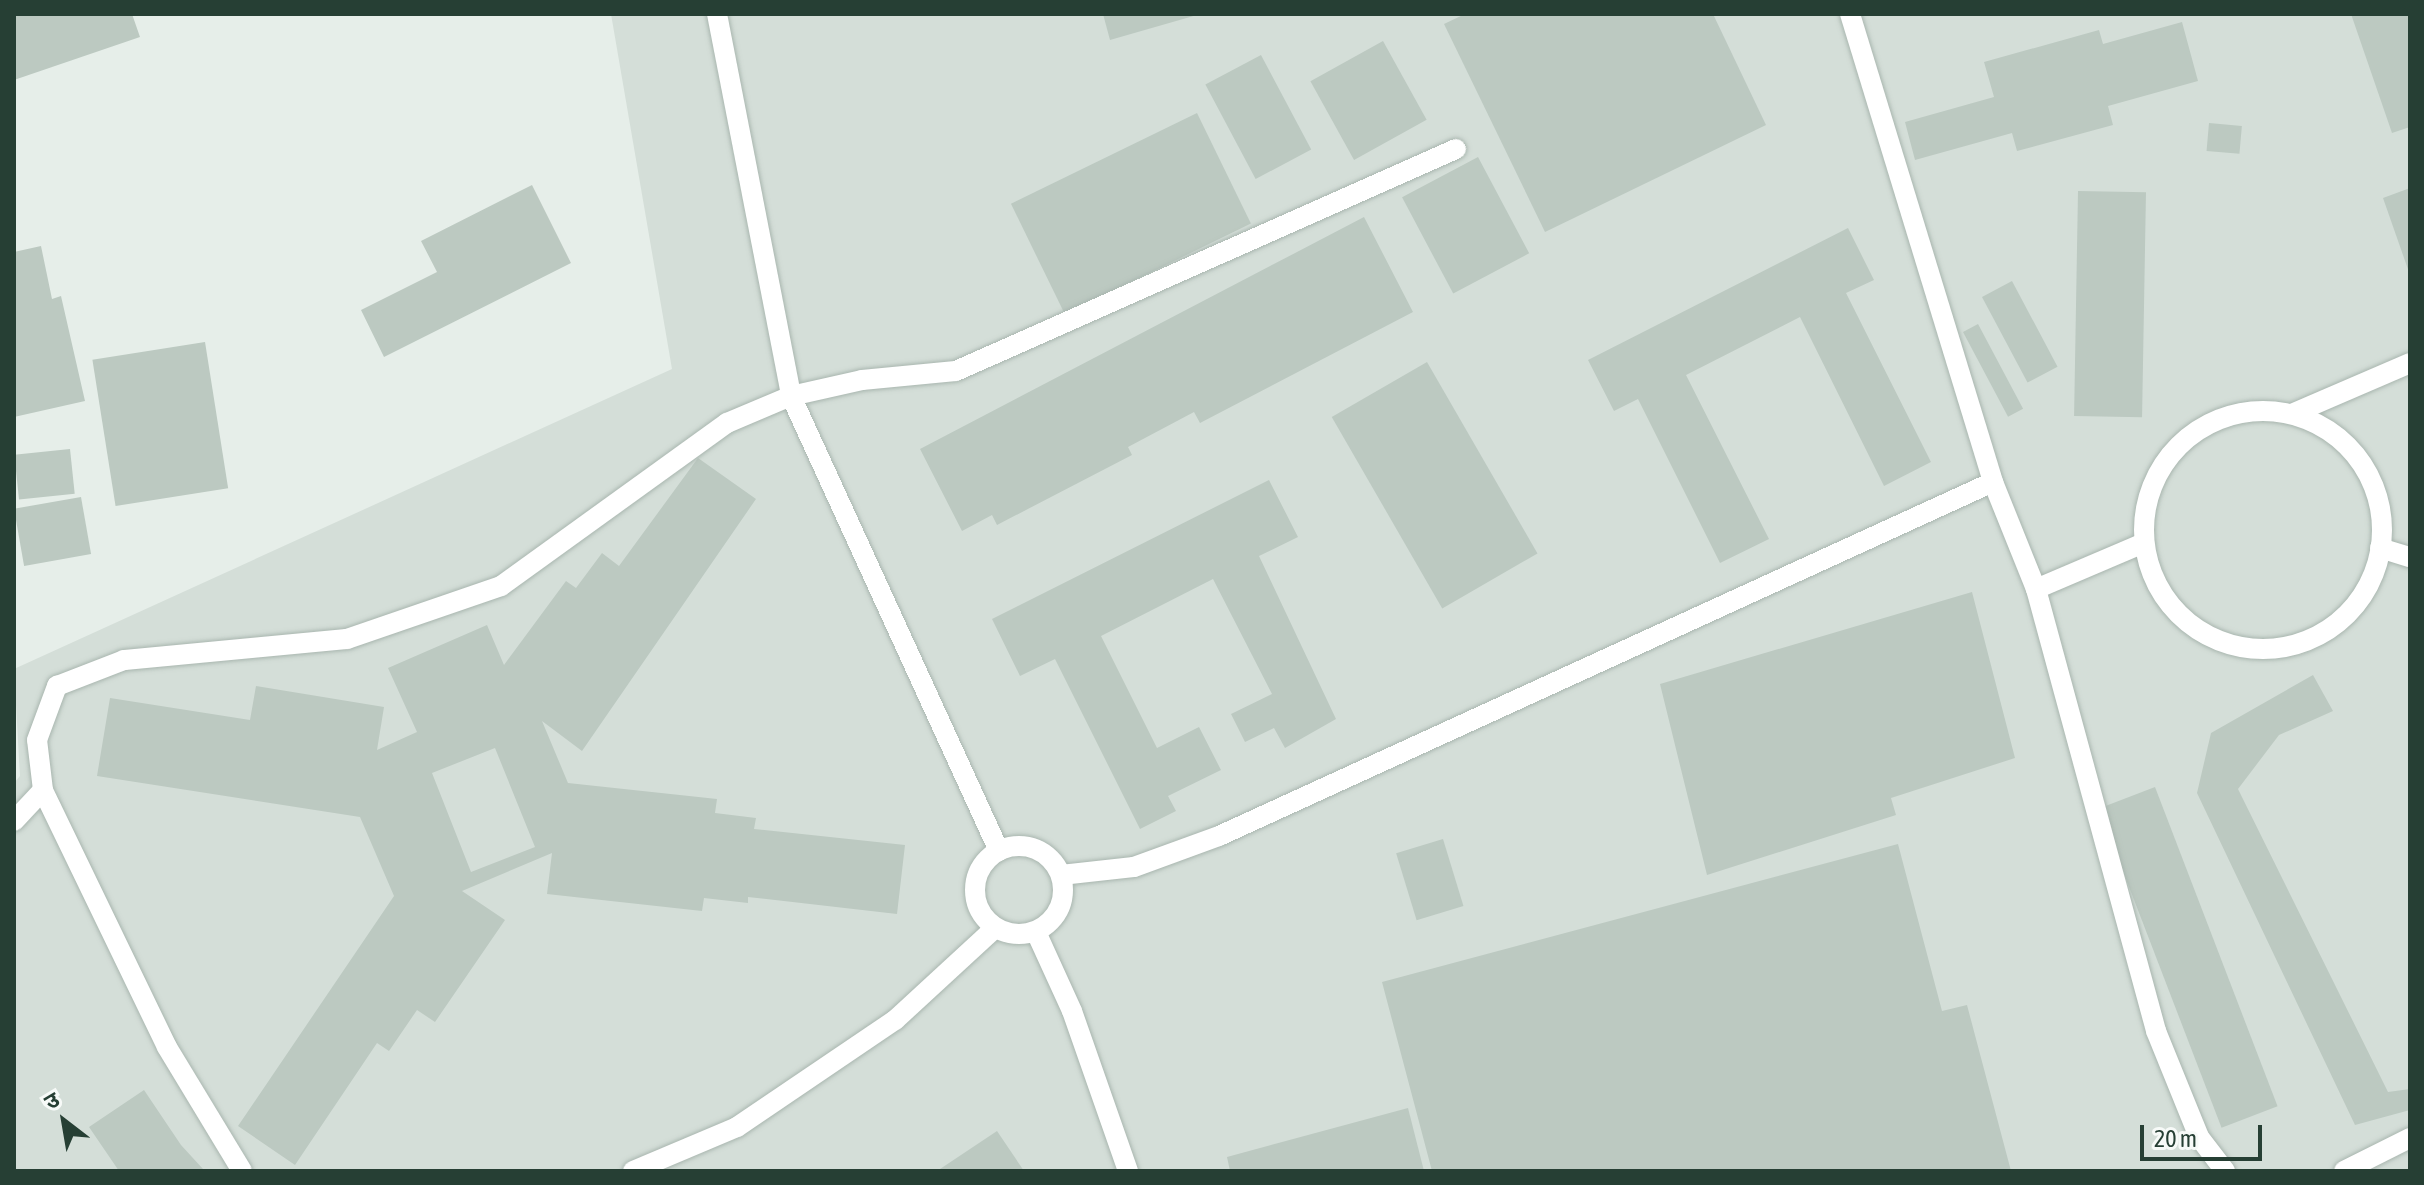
<!DOCTYPE html>
<html>
<head>
<meta charset="utf-8">
<style>
	body { margin:0 }
	#map { position:relative; width:2424px; height:1185px; overflow:hidden; background:#e6eee9; font-family:"Asap Condensed","Noto Sans Devanagari",sans-serif }
	div>[style] { position:absolute }
	.built>* { inset:0; background:#d4ded8 }
	.building>* { inset:0; background:#bcc9c1; transform-origin:0 0 }
	.roads { filter:drop-shadow(0 0 2px #a9b6af) drop-shadow(0 0 2px #a9b6af) }
	.lane>* { height:20px; margin:-10px; padding:0 10px; transform-origin:10px; border-radius:10px; background:#fff }
	.lane>.ring { margin:-10px; padding:0; box-sizing:content-box; background:none; border:20px solid #fff; border-radius:50% }
	span { translate:-50% -50%; white-space:nowrap; text-align:center; line-height:1.15; -webkit-text-stroke:7px #f7faf8; paint-order:stroke }
	.frame { position:absolute; inset:0; border:16px solid #263f34; pointer-events:none }
	.north { position:absolute; left:24px; top:1081px; width:80px; height:80px; -webkit-text-stroke:6px #f7faf8; paint-order:stroke; rotate:329deg; font-size:22px; font-weight:700; line-height:32px; text-align:center; color:#263f34 }
	.north::after { content:''; display:block; margin:auto; width:28px; height:36px; background:#263f34; clip-path:polygon(50% 0,100% 100%,50% 72%,0 100%) }
	.scale { position:absolute; left:2140px; top:1125px; width:122px; height:36px; box-sizing:border-box; border:4px solid #263f34; border-top:0; padding-left:10px; font-size:24px; line-height:28px; white-space:nowrap; color:#263f34; -webkit-text-stroke:6px #f7faf8; paint-order:stroke }
</style>
</head>
<body>
<div id="map">
	<div class="built">
		<div style="clip-path:polygon(611px 14px,2410px 14px,2410px 1171px,14px 1171px,14px 783px,20px 776px,14px 669px,672px 369px)"></div>
	</div>
	<div class="building">
		<div style="clip-path:polygon(14px 14px,132px 14px,140px 37px,14px 80px)"></div>
		<div style="clip-path:polygon(1103px 14px,1197px 14px,1197px 15px,1110px 40px)"></div>
		<div style="clip-path:polygon(1465px 14px,1713px 14px,1766px 125px,1545px 232px,1444px 24px)"></div>
		<div style="clip-path:polygon(2351px 14px,2410px 14px,2410px 127px,2392px 133px)"></div>
		<div style="clip-path:polygon(2182px 22px,2198px 81px,2108px 106px,2113px 125px,2017px 151px,2012px 133px,1915px 160px,1905px 122px,1994px 97px,1984px 62px,2099px 30px,2103px 44px)"></div>
		<div style="left:1383px;top:41px;width:90px;height:83px;rotate:61deg"></div>
		<div style="left:1261px;top:55px;width:107px;height:63px;rotate:62deg"></div>
		<div style="left:1197px;top:113px;width:123px;height:207px;rotate:64deg"></div>
		<div style="left:2209px;top:123px;width:33px;height:28px;rotate:5deg"></div>
		<div style="left:1478px;top:157px;width:109px;height:86px;rotate:62deg"></div>
		<div style="clip-path:polygon(532px 185px,571px 263px,384px 357px,361px 310px,437px 272px,421px 241px)"></div>
		<div style="clip-path:polygon(2410px 188px,2410px 275px,2383px 198px)"></div>
		<div style="left:2078px;top:191px;width:68px;height:225px;rotate:1deg"></div>
		<div style="clip-path:polygon(1364px 217px,1413px 312px,1200px 423px,1194px 412px,1128px 447px,1132px 455px,997px 525px,992px 515px,962px 531px,920px 449px)"></div>
		<div style="clip-path:polygon(1848px 228px,1874px 280px,1846px 293px,1931px 462px,1884px 486px,1800px 317px,1686px 375px,1769px 539px,1720px 563px,1638px 399px,1614px 411px,1588px 360px)"></div>
		<div style="clip-path:polygon(41px 246px,52px 299px,61px 296px,85px 401px,14px 417px,14px 252px)"></div>
		<div style="left:2012px;top:281px;width:97px;height:34px;rotate:62deg"></div>
		<div style="left:1978px;top:324px;width:96px;height:17px;rotate:62deg"></div>
		<div style="left:205px;top:342px;width:148px;height:114px;rotate:81deg"></div>
		<div style="left:1427px;top:362px;width:221px;height:110px;rotate:60deg"></div>
		<div style="left:70px;top:449px;width:45px;height:56px;rotate:84deg"></div>
		<div style="clip-path:polygon(evenodd,698px 458px,756px 499px,582px 751px,542px 721px,568px 783px,717px 799px,715px 813px,756px 818px,754px 829px,905px 845px,897px 914px,748px 897px,748px 903px,704px 898px,702px 911px,547px 894px,552px 853px,462px 891px,505px 920px,435px 1022px,417px 1010px,389px 1051px,377px 1043px,295px 1165px,238px 1126px,394px 896px,360px 817px,97px 776px,110px 698px,250px 720px,256px 686px,384px 707px,377px 750px,417px 732px,388px 668px,487px 625px,504px 665px,566px 581px,576px 588px,602px 553px,619px 566px,698px 458px,495px 748px,535px 847px,471px 872px,432px 773px,495px 748px)"></div>
		<div style="clip-path:polygon(1269px 480px,1298px 537px,1259px 556px,1336px 719px,1285px 748px,1274px 728px,1245px 742px,1231px 714px,1272px 694px,1213px 579px,1101px 636px,1157px 748px,1199px 727px,1221px 770px,1168px 796px,1176px 811px,1140px 829px,1055px 659px,1020px 676px,992px 619px)"></div>
		<div style="left:81px;top:497px;width:58px;height:68px;rotate:80deg"></div>
		<div style="clip-path:polygon(1972px 592px,2015px 758px,1891px 798px,1896px 815px,1707px 875px,1660px 684px)"></div>
		<div style="clip-path:polygon(2313px 675px,2333px 711px,2279px 735px,2238px 789px,2388px 1092px,2410px 1089px,2410px 1110px,2355px 1125px,2197px 793px,2211px 733px)"></div>
		<div style="left:2155px;top:787px;width:342px;height:60px;rotate:69deg"></div>
		<div style="left:1443px;top:839px;width:70px;height:49px;rotate:73deg"></div>
		<div style="clip-path:polygon(1898px 844px,1942px 1011px,1967px 1005px,2011px 1171px,1432px 1171px,1382px 982px)"></div>
		<div style="clip-path:polygon(144px 1090px,181px 1145px,203px 1169px,119px 1171px,89px 1127px)"></div>
		<div style="clip-path:polygon(1408px 1108px,1424px 1171px,1230px 1171px,1227px 1157px)"></div>
		<div style="clip-path:polygon(997px 1131px,1024px 1171px,937px 1171px)"></div>
	</div>
	<div class="roads">
		<div class="lane">
			<div style="left:717px;top:14px;width:389px;rotate:79deg"></div>
			<div style="left:791px;top:396px;width:500px;rotate:65.43deg"></div>
			<div style="left:1850px;top:14px;width:489px;rotate:73deg"></div>
			<div style="left:1993px;top:482px;width:115px;rotate:68.1deg"></div>
			<div style="left:2036px;top:589px;width:458px;rotate:74.8deg"></div>
			<div style="left:2156px;top:1031px;width:114px;rotate:67.9deg"></div>
			<div style="left:2199px;top:1137px;width:43px;rotate:52.6deg"></div>
			<div class="ring" style="left:2144px;top:411px;width:218px;height:218px"></div>
			<div style="left:2294px;top:413px;width:126px;rotate:-23.3deg"></div>
			<div style="left:2380px;top:548px;width:31px;rotate:17deg"></div>
			<div style="left:2036px;top:589px;width:117px;rotate:-23.1deg"></div>
			<div style="left:14px;top:821px;width:42px;rotate:-46.9deg"></div>
			<div class="ring" style="left:975px;top:846px;width:68px;height:68px"></div>
			<div style="left:1061px;top:875px;width:73px;rotate:-6.3deg"></div>
			<div style="left:1134px;top:867px;width:90px;rotate:-20deg"></div>
			<div style="left:1219px;top:836px;width:851px;rotate:-24.58deg"></div>
			<div style="left:1036px;top:932px;width:87px;rotate:65.5deg"></div>
			<div style="left:1072px;top:1011px;width:170px;rotate:70.7deg"></div>
			<div style="left:242px;top:1171px;width:145px;rotate:-121.2deg"></div>
			<div style="left:167px;top:1047px;width:285px;rotate:-115.8deg"></div>
			<div style="left:43px;top:790px;width:50px;rotate:-96.8deg"></div>
			<div style="left:37px;top:740px;width:58px;rotate:-69.7deg"></div>
			<div style="left:57px;top:686px;width:72px;rotate:-21.2deg"></div>
			<div style="left:124px;top:660px;width:224px;rotate:-5.4deg"></div>
			<div style="left:347px;top:639px;width:163px;rotate:-19deg"></div>
			<div style="left:501px;top:586px;width:279px;rotate:-35.8deg"></div>
			<div style="left:727px;top:423px;width:69px;rotate:-22.9deg"></div>
			<div style="left:791px;top:396px;width:73px;rotate:-12.7deg"></div>
			<div style="left:862px;top:380px;width:94px;rotate:-5.5deg"></div>
			<div style="left:956px;top:371px;width:547px;rotate:-23.94deg"></div>
			<div style="left:633px;top:1171px;width:113px;rotate:-22.9deg"></div>
			<div style="left:737px;top:1127px;width:191px;rotate:-34.1deg"></div>
			<div style="left:895px;top:1020px;width:136px;rotate:-42.6deg"></div>
			<div style="left:2344px;top:1171px;width:74px;rotate:-26.6deg"></div>
		</div>
	</div>
	<div class="frame"></div>
	<div class="north">उ</div>
	<div class="scale">20 m</div>
</div>
</body>
</html>
